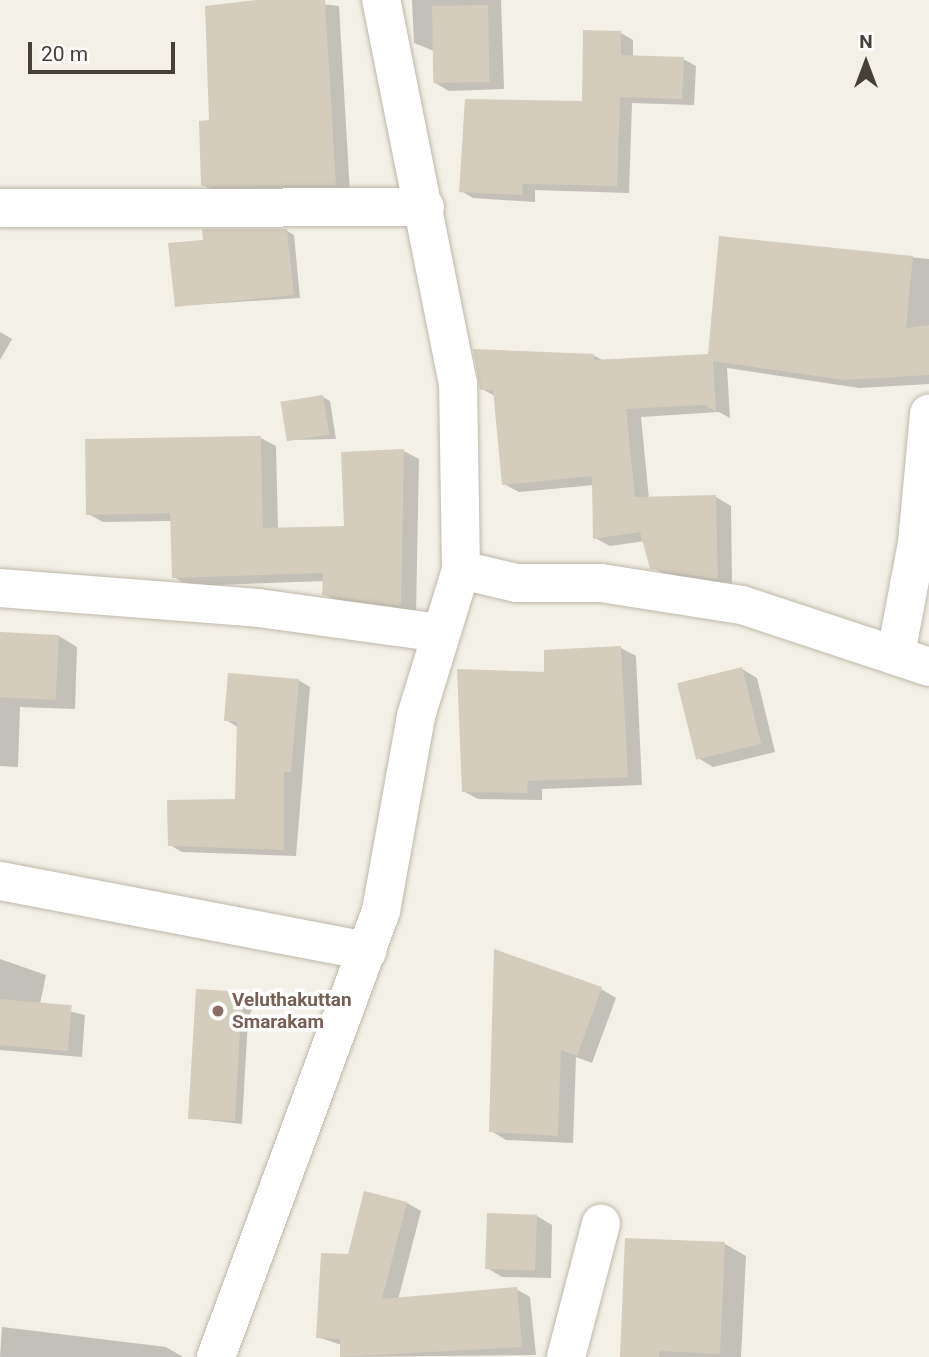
<!DOCTYPE html>
<html>
<head>
<meta charset="utf-8">
<style>
	body { margin:0 }
	#map { position:relative; width:929px; height:1357px; overflow:hidden; background:#f3f0e7; font-family:Roboto,sans-serif }
	div>[style] { position:absolute }
	.shadow>* { inset:0; background:#0003; transform-origin:0 0 }
	.building>* { inset:0; background:#d4ccbc; transform-origin:0 0 }
	.roads { filter:drop-shadow(0 0 2px #beb8aa) drop-shadow(0 0 2px #beb8aa) }
	.street>* { height:38px; margin:-19px; padding:0 19px; transform-origin:19px; border-radius:19px; background:#fff }
	.dots>* { width:19px; height:19px; translate:-50% -50%; box-sizing:border-box; border:4px solid #fff; border-radius:50% }
	span { translate:-50% -50%; white-space:nowrap; text-align:center; line-height:1.15; -webkit-text-stroke:7px #fff; paint-order:stroke }
	.education-label { font-size:19px; color:#785e54; font-weight:700 }
	.left { translate:0 -50%; text-align:left }
	.north { position:absolute; left:831px; top:28px; width:70px; height:70px; -webkit-text-stroke:5px #fff; paint-order:stroke; rotate:0deg; font-size:19px; font-weight:700; line-height:28px; text-align:center; color:#464036 }
	.north::after { content:''; display:block; margin:auto; width:24px; height:32px; background:#464036; clip-path:polygon(50% 0,100% 100%,50% 72%,0 100%) }
	.scale { position:absolute; left:28px; top:42px; width:147px; height:32px; box-sizing:border-box; border:4px solid #464036; border-top:0; padding-left:9px; font-size:21px; line-height:24px; white-space:nowrap; color:#464036; -webkit-text-stroke:5px #fff; paint-order:stroke }
</style>
</head>
<body>
<div id="map">
	<div class="shadow">
		<div style="clip-path:polygon(288px 0,339px 6px,350px 193px,218px 193px,203px 185px,211px 122px)"></div>
		<div style="clip-path:polygon(412px 0,501px 0,504px 89px,449px 91px,435px 83px,434px 51px,414px 43px)"></div>
		<div style="clip-path:polygon(621px 33px,633px 40px,633px 57px,683px 59px,696px 66px,694px 105px,632px 103px,629px 193px,535px 190px,535px 202px,473px 198px,461px 191px,583px 103px)"></div>
		<div style="clip-path:polygon(287px 231px,294px 235px,300px 298px,176px 306px)"></div>
		<div style="clip-path:polygon(720px 238px,929px 259px,929px 384px,859px 388px,727px 368px,730px 418px,719px 412px,641px 417px,649px 499px,716px 497px,731px 506px,732px 586px,667px 576px,652px 567px,645px 541px,610px 546px,595px 538px,594px 485px,519px 492px,504px 484px,495px 396px,482px 389px,593px 355px,604px 361px,709px 355px)"></div>
		<div style="left:0;top:332px;width:14px;height:79px;rotate:30deg"></div>
		<div style="clip-path:polygon(323px 397px,330px 401px,336px 439px,289px 440px)"></div>
		<div style="clip-path:polygon(261px 438px,276px 446px,278px 529px,346px 527px,404px 451px,419px 459px,416px 613px,339px 602px,324px 594px,325px 581px,189px 586px,174px 577px,172px 521px,103px 522px,88px 514px)"></div>
		<div style="clip-path:polygon(0 634px,59px 636px,77px 647px,75px 709px,20px 707px,18px 767px,0 766px)"></div>
		<div style="clip-path:polygon(621px 648px,636px 656px,642px 785px,542px 789px,542px 800px,478px 799px,463px 791px)"></div>
		<div style="clip-path:polygon(742px 669px,757px 678px,775px 752px,713px 767px,698px 758px)"></div>
		<div style="clip-path:polygon(298px 680px,310px 687px,296px 856px,182px 852px,170px 845px,237px 800px,239px 728px,226px 720px)"></div>
		<div style="clip-path:polygon(0 959px,46px 975px,40px 1004px,85px 1015px,82px 1057px,0 1050px)"></div>
		<div style="clip-path:polygon(601px 989px,616px 998px,592px 1063px,576px 1057px,573px 1143px,506px 1140px,491px 1131px)"></div>
		<div style="clip-path:polygon(197px 991px,256px 998px,248px 1019px,242px 1124px,190px 1118px)"></div>
		<div style="clip-path:polygon(407px 1203px,421px 1211px,398px 1300px,516px 1289px,530px 1297px,536px 1355px,342px 1357px,342px 1345px,317px 1337px,349px 1256px)"></div>
		<div style="clip-path:polygon(537px 1216px,552px 1225px,551px 1278px,502px 1277px,487px 1268px)"></div>
		<div style="clip-path:polygon(725px 1244px,746px 1256px,741px 1357px,621px 1357px)"></div>
		<div style="clip-path:polygon(2px 1327px,166px 1347px,183px 1357px,0 1357px)"></div>
	</div>
	<div class="building">
		<div style="clip-path:polygon(257px 0,325px 0,336px 185px,201px 186px,199px 121px,209px 120px,205px 6px)"></div>
		<div style="left:488px;top:5px;width:77px;height:56px;rotate:89deg"></div>
		<div style="clip-path:polygon(583px 30px,621px 31px,621px 55px,684px 57px,682px 99px,620px 97px,617px 186px,523px 184px,522px 195px,459px 192px,465px 99px,582px 101px)"></div>
		<div style="clip-path:polygon(202px 229px,287px 229px,294px 295px,175px 307px,168px 243px,203px 240px)"></div>
		<div style="clip-path:polygon(719px 236px,913px 256px,906px 328px,929px 325px,929px 375px,843px 380px,713px 361px,716px 412px,705px 405px,626px 409px,635px 497px,716px 495px,718px 579px,650px 569px,640px 532px,593px 539px,592px 476px,502px 485px,493px 390px,480px 390px,473px 349px,594px 354px,594px 360px,708px 354px)"></div>
		<div style="left:323px;top:395px;width:40px;height:43px;rotate:81deg"></div>
		<div style="clip-path:polygon(261px 436px,263px 528px,344px 526px,341px 452px,404px 449px,401px 606px,322px 595px,323px 573px,172px 578px,170px 513px,86px 515px,85px 439px)"></div>
		<div style="left:0;top:632px;width:59px;height:65px;rotate:3deg"></div>
		<div style="clip-path:polygon(621px 646px,628px 777px,528px 781px,527px 793px,462px 792px,457px 669px,544px 672px,544px 650px)"></div>
		<div style="left:742px;top:667px;width:79px;height:67px;rotate:76deg"></div>
		<div style="clip-path:polygon(228px 673px,299px 679px,291px 772px,284px 772px,284px 850px,168px 846px,167px 800px,235px 799px,237px 722px,224px 721px)"></div>
		<div style="clip-path:polygon(494px 949px,602px 987px,577px 1056px,561px 1050px,558px 1136px,489px 1132px)"></div>
		<div style="clip-path:polygon(196px 989px,249px 992px,241px 1014px,235px 1121px,188px 1119px)"></div>
		<div style="left:0;top:999px;width:72px;height:46px;rotate:5deg"></div>
		<div style="clip-path:polygon(364px 1191px,407px 1202px,382px 1299px,517px 1287px,522px 1347px,340px 1357px,340px 1339px,316px 1338px,321px 1253px,348px 1254px)"></div>
		<div style="left:487px;top:1213px;width:50px;height:56px;rotate:2deg"></div>
		<div style="clip-path:polygon(625px 1238px,725px 1242px,720px 1354px,660px 1351px,659px 1357px,620px 1357px)"></div>
	</div>
	<div class="roads">
		<div class="street">
			<div style="left:0;top:208px;width:425px;rotate:-0.1deg"></div>
			<div style="left:461px;top:570px;width:57px;rotate:13.1deg"></div>
			<div style="left:517px;top:583px;width:84px"></div>
			<div style="left:601px;top:583px;width:143px;rotate:8.9deg"></div>
			<div style="left:742px;top:605px;width:197px;rotate:18.3deg"></div>
			<div style="left:0;top:588px;width:259px;rotate:4.4deg"></div>
			<div style="left:258px;top:608px;width:184px;rotate:7.8deg"></div>
			<div style="left:896px;top:654px;width:113px;rotate:-79.3deg"></div>
			<div style="left:917px;top:543px;width:130px;rotate:-84.7deg"></div>
			<div style="left:0;top:881px;width:374px;rotate:10.8deg"></div>
			<div style="left:216px;top:1357px;width:476px;rotate:-69.7deg"></div>
			<div style="left:381px;top:911px;width:198px;rotate:-79.8deg"></div>
			<div style="left:416px;top:716px;width:153px;rotate:-72.9deg"></div>
			<div style="left:461px;top:570px;width:186px;rotate:-90.9deg"></div>
			<div style="left:458px;top:384px;width:392px;rotate:-101.3deg"></div>
			<div style="left:566px;top:1357px;width:138px;rotate:-75.3deg"></div>
		</div>
	</div>
	<div class="dots">
		<div style="left:218px;top:1011px;background:#8d6e63"></div>
	</div>
	<div class="education-label">
		<span class="left" style="left:232px;top:1011px">Veluthakuttan<br>Smarakam</span>
	</div>
	<div class="north">N</div>
	<div class="scale">20 m</div>
</div>
</body>
</html>
